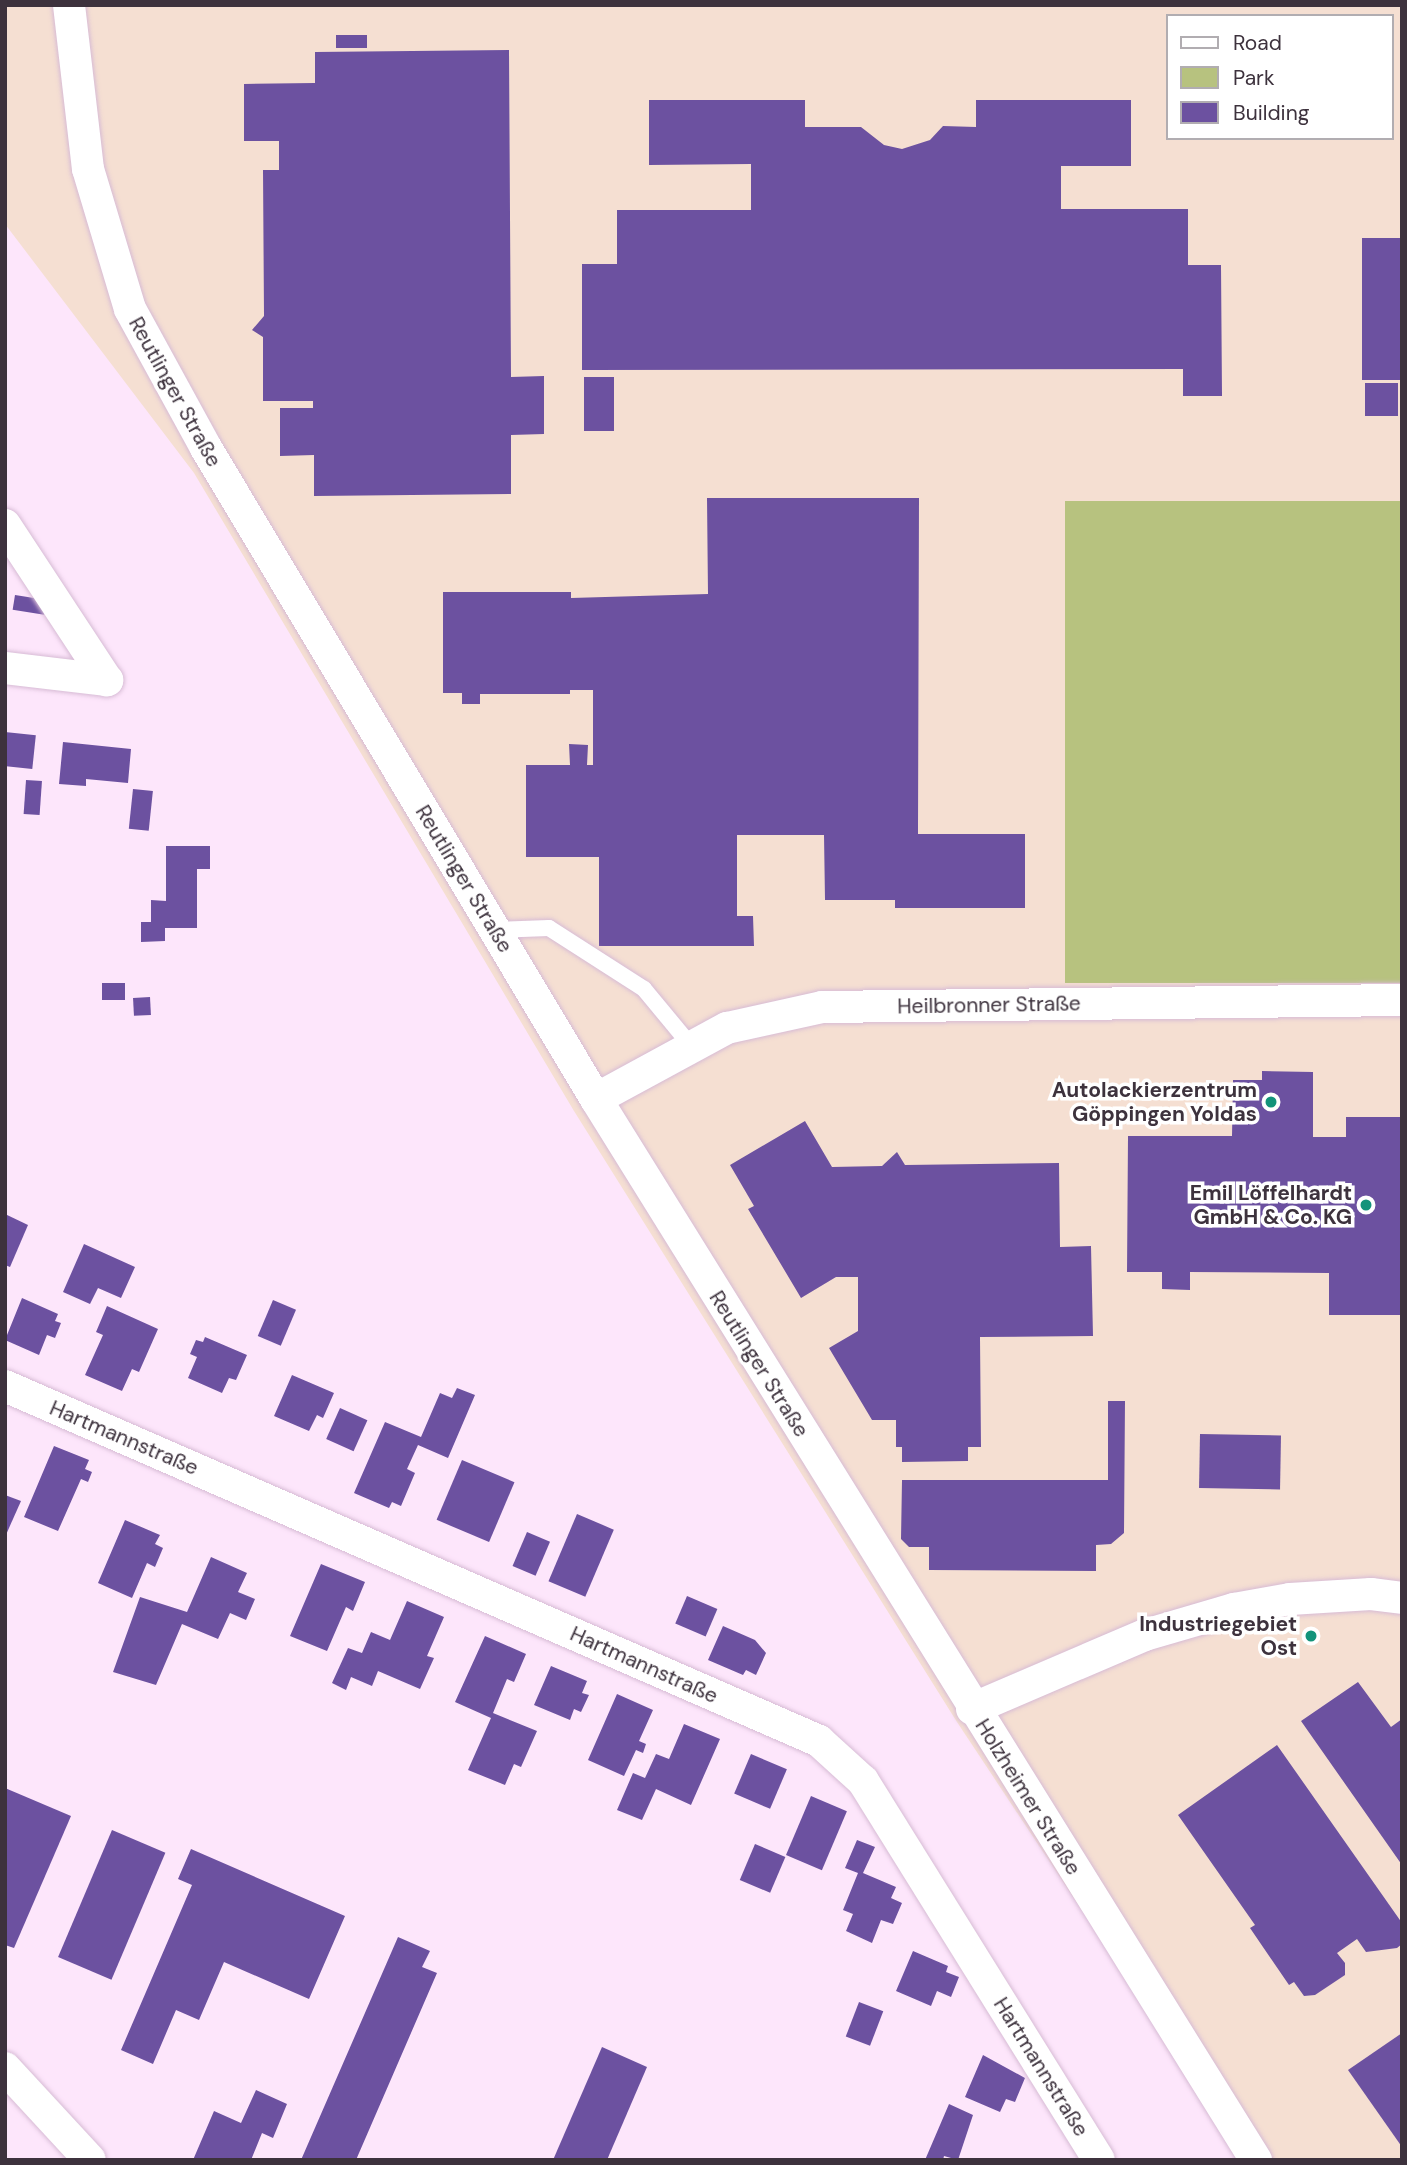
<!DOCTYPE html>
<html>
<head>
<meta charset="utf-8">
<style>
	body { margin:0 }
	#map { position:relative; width:1407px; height:2165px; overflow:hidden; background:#fde6fb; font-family:"DM Sans",sans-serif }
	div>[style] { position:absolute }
	.commercial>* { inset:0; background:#f5dfd2 }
	.green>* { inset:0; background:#b7c27f; transform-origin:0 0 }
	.building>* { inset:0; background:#6c51a0; transform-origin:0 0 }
	.roads { filter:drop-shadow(0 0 2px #d7bbd5) drop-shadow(0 0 2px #d7bbd5) }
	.lane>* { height:16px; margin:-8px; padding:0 8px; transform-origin:8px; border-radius:8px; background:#fff }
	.street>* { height:32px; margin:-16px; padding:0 16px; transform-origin:16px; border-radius:16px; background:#fff }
	.dots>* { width:19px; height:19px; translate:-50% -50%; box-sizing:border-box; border:4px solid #fff; border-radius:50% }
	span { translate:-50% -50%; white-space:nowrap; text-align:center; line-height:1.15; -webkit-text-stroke:7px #fff; paint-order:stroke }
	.street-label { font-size:21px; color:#3d323d }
	.poi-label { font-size:21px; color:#3d323d; font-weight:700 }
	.right { translate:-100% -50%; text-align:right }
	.frame { position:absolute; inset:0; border:7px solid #3d323d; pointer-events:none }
	.legend { position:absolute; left:1166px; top:14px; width:228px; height:126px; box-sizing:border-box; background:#fff; border:2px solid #b1adb1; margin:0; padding:9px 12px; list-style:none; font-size:21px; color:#3d323d }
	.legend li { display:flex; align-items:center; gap:14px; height:35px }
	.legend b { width:35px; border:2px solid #b1adb1 }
</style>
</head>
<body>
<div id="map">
	<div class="commercial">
		<div style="clip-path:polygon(evenodd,5px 5px,1402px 5px,1402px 2160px,1247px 2160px,957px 1722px,574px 1111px,194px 473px,5px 224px,5px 5px,1167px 16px,1391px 16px,1391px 138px,1167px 138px,1167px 16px)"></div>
	</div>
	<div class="green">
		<div style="left:1065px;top:501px;width:337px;height:482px"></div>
	</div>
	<div class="building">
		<div style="left:336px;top:35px;width:31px;height:13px"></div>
		<div style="clip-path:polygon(509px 50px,511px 377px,544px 376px,544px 434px,511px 435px,511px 494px,314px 496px,314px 455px,280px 456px,280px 408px,313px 408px,313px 401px,263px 401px,263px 337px,252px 330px,264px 316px,263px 170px,279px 170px,279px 141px,244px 141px,244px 84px,315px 83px,315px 52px)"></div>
		<div style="clip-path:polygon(649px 100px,805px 100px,805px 127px,861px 127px,884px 145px,902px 149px,930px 140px,943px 126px,976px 127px,976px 100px,1131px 100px,1131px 166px,1061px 166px,1061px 209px,1188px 209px,1188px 265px,1221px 265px,1222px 396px,1183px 396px,1183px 369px,582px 370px,582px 264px,617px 264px,617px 210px,751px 210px,751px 164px,649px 165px)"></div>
		<div style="left:1402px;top:238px;width:142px;height:40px;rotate:90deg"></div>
		<div style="left:614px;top:377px;width:54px;height:30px;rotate:90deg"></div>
		<div style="left:1365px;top:383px;width:33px;height:33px"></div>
		<div style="clip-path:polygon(707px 498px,919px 498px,918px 834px,1025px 834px,1025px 908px,895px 908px,895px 900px,825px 900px,824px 835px,737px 835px,737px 916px,753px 916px,754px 946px,599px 946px,599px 857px,526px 857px,526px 765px,570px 765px,569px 744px,588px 745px,587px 765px,593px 765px,593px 690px,570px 690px,570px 694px,480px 694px,480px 704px,462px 704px,462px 693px,443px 693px,443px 592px,571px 592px,571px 598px,708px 594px)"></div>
		<div style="left:15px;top:595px;width:32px;height:15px;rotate:9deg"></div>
		<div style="left:5px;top:732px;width:31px;height:34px;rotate:6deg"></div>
		<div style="clip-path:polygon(63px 742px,131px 749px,128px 783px,86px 779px,86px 786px,59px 784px)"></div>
		<div style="left:26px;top:780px;width:16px;height:34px;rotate:4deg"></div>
		<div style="left:133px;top:789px;width:20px;height:40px;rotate:6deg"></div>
		<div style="clip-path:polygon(166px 846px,210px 846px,210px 869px,197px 869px,197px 928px,165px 928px,165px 941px,141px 942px,141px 922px,151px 922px,151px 900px,166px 901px)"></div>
		<div style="left:102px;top:983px;width:23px;height:17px"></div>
		<div style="left:150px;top:997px;width:18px;height:17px;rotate:87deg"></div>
		<div style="clip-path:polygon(1262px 1071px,1313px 1072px,1313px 1137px,1346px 1137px,1346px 1117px,1402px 1117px,1402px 1315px,1329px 1315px,1329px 1273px,1190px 1272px,1190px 1290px,1162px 1289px,1162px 1272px,1127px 1272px,1128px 1136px,1232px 1136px,1233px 1080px,1262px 1080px)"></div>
		<div style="clip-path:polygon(805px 1121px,832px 1167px,882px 1166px,897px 1152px,905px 1165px,1059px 1163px,1060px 1247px,1091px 1246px,1093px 1336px,980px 1337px,981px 1447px,968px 1447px,968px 1461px,902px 1462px,902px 1447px,896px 1447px,896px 1420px,872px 1420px,829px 1348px,858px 1331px,858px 1277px,836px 1277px,801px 1298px,748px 1209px,754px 1206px,730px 1165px)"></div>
		<div style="clip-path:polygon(5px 1214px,28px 1225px,10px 1267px,5px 1265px)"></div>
		<div style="clip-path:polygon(84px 1244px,135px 1267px,121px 1298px,98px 1288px,90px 1304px,63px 1292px)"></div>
		<div style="clip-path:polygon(22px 1298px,58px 1314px,55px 1321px,61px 1323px,55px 1338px,47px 1335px,39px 1355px,5px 1340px)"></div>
		<div style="left:273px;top:1300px;width:25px;height:39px;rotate:23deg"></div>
		<div style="clip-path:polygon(107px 1306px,158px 1329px,139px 1372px,132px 1369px,122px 1391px,85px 1375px,103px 1335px,96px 1332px)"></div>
		<div style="clip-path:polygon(205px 1337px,247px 1355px,236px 1380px,229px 1378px,222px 1393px,188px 1378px,197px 1357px,190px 1354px,196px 1340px,203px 1342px)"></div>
		<div style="clip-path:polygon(292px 1375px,334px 1393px,323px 1418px,317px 1415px,309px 1431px,274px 1416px)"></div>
		<div style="clip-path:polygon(457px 1388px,475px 1395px,448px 1458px,418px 1445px,407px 1469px,415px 1473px,401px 1506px,392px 1502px,389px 1508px,354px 1493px,385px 1422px,421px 1437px,440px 1393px,452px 1398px)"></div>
		<div style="clip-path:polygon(1108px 1401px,1125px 1401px,1124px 1533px,1111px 1544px,1096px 1545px,1096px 1571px,929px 1570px,929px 1547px,909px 1547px,901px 1539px,902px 1480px,1108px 1480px)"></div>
		<div style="left:340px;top:1408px;width:30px;height:34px;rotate:24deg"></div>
		<div style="left:1200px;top:1434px;width:81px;height:54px;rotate:1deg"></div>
		<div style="clip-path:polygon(54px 1446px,89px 1460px,85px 1469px,92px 1472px,88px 1482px,81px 1479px,58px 1531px,24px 1517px)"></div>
		<div style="left:462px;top:1460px;width:57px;height:65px;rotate:23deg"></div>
		<div style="clip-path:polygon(5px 1495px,21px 1501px,5px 1537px)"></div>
		<div style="left:577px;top:1514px;width:40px;height:73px;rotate:23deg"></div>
		<div style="clip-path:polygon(125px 1520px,160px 1535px,155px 1544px,163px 1548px,155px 1567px,147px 1563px,132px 1598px,98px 1583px)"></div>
		<div style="left:527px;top:1532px;width:25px;height:37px;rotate:23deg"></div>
		<div style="clip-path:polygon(211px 1557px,247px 1573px,238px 1592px,255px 1599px,246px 1620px,230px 1613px,218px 1639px,182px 1624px,156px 1685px,113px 1672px,140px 1597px,187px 1612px)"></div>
		<div style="clip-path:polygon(321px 1564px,365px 1582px,353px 1611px,346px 1607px,327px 1651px,290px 1636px)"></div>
		<div style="left:687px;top:1596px;width:33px;height:30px;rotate:23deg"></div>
		<div style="clip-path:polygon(407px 1601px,444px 1617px,427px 1656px,434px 1658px,420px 1689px,378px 1671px,372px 1686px,351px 1677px,346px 1690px,332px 1683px,348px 1648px,362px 1653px,371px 1632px,390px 1640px)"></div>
		<div style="clip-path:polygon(723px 1626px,755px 1640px,766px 1653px,756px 1675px,746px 1670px,743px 1675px,708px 1660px)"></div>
		<div style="clip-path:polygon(485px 1636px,526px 1654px,514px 1682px,507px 1679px,493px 1713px,537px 1731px,521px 1767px,514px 1764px,505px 1785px,468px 1770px,491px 1718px,455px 1702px)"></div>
		<div style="clip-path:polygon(551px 1666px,587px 1681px,582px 1693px,589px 1695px,581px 1712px,574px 1709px,570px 1720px,534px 1705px)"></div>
		<div style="clip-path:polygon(1358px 1682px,1391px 1727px,1402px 1719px,1402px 1865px,1301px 1721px)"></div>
		<div style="clip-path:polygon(617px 1694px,653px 1710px,639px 1741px,646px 1744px,643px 1753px,636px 1750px,624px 1776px,588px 1760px)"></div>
		<div style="clip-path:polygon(684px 1724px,720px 1739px,691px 1805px,656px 1789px,642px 1820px,617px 1810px,633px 1773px,645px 1778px,656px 1754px,669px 1759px)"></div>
		<div style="clip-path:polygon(1277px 1745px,1402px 1923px,1402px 1944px,1397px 1948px,1366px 1952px,1357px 1939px,1337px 1953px,1345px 1963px,1345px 1975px,1315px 1995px,1304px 1996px,1294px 1982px,1289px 1985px,1250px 1928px,1255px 1925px,1178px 1815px)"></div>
		<div style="left:751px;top:1754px;width:39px;height:43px;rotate:23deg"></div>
		<div style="clip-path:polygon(5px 1788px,71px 1816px,14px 1948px,5px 1945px)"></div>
		<div style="left:811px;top:1796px;width:39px;height:64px;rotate:23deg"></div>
		<div style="left:112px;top:1830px;width:58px;height:138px;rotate:23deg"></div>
		<div style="clip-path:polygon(857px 1840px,875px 1847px,863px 1873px,896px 1887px,891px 1898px,902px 1903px,893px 1924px,881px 1920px,872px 1943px,846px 1931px,853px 1914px,843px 1910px,858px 1873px,845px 1868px)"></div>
		<div style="left:755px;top:1844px;width:33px;height:39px;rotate:23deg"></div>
		<div style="clip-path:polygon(191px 1849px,345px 1916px,309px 1999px,224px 1962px,199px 2020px,176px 2010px,153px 2064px,121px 2050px,192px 1885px,178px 1879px)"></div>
		<div style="clip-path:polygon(398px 1937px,430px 1951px,422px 1967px,437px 1973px,356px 2160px,301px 2160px)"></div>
		<div style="clip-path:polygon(913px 1951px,948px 1966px,946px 1972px,959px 1977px,951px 1997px,937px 1991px,931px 2006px,896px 1991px)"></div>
		<div style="left:859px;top:2002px;width:26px;height:37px;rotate:21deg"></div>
		<div style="clip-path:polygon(1402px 2033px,1402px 2147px,1348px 2070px)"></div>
		<div style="clip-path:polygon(602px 2047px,647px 2067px,607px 2160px,553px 2160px)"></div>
		<div style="clip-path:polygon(983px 2055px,1025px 2078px,1015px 2102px,1006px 2099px,1000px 2112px,965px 2097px)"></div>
		<div style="clip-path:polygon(256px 2090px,287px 2104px,273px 2138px,262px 2133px,251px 2160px,193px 2160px,214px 2111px,241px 2123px)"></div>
		<div style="clip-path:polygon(949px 2104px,973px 2115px,958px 2160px,944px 2156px,943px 2160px,925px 2160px)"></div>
	</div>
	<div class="roads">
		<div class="lane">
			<div style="left:494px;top:930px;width:55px;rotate:-2.1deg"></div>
			<div style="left:549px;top:928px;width:113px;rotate:32.7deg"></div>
			<div style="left:644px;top:989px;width:75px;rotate:50.4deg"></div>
		</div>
		<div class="street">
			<div style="left:69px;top:5px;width:165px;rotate:83.4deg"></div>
			<div style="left:88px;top:169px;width:146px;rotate:73.3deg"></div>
			<div style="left:130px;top:309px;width:158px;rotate:61.3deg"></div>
			<div style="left:206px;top:448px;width:759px;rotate:59.08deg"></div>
			<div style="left:596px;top:1099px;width:1250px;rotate:58.12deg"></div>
			<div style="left:5px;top:525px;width:186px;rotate:56.7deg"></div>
			<div style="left:5px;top:668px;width:103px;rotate:6.7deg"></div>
			<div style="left:596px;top:1099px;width:149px;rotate:-28.5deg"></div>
			<div style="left:727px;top:1028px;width:97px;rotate:-12.5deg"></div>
			<div style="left:822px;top:1007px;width:580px;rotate:-0.69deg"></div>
			<div style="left:5px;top:1386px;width:888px;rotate:23.56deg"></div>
			<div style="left:819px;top:1741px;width:59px;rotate:42.3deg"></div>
			<div style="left:863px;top:1781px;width:446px;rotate:58.1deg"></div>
			<div style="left:972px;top:1709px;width:188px;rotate:-23.2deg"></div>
			<div style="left:1145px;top:1635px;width:93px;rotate:-16.3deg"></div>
			<div style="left:1234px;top:1609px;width:57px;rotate:-10.1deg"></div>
			<div style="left:1290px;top:1599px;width:81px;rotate:-3.5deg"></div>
			<div style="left:1371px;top:1594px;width:31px;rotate:7deg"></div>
			<div style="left:5px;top:2068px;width:125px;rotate:47.3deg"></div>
		</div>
	</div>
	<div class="dots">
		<div style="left:1271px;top:1102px;background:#13937a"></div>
		<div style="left:1366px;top:1205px;background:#13937a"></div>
		<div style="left:1311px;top:1636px;background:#13937a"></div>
	</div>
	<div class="street-label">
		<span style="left:175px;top:392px;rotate:61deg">Reutlinger Straße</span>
		<span style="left:464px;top:879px;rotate:59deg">Reutlinger Straße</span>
		<span style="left:989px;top:1005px;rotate:-1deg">Heilbronner Straße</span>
		<span style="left:759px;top:1364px;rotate:58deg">Reutlinger Straße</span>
		<span style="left:124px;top:1438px;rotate:23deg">Hartmannstraße</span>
		<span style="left:644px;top:1665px;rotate:24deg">Hartmannstraße</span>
		<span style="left:1028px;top:1797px;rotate:58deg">Holzheimer Straße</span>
		<span style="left:1041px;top:2067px;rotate:58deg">Hartmannstraße</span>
	</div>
	<div class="poi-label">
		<span class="right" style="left:1257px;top:1102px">Autolackierzentrum<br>Göppingen Yoldas</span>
		<span class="right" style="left:1352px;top:1205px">Emil Löffelhardt<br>GmbH &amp; Co. KG</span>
		<span class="right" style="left:1297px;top:1636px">Industriegebiet<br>Ost</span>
	</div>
	<div class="frame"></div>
	<ul class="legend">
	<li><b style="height:9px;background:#fff"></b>Road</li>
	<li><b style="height:19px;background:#b7c27f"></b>Park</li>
	<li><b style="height:19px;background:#6c51a0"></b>Building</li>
	</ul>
</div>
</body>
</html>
